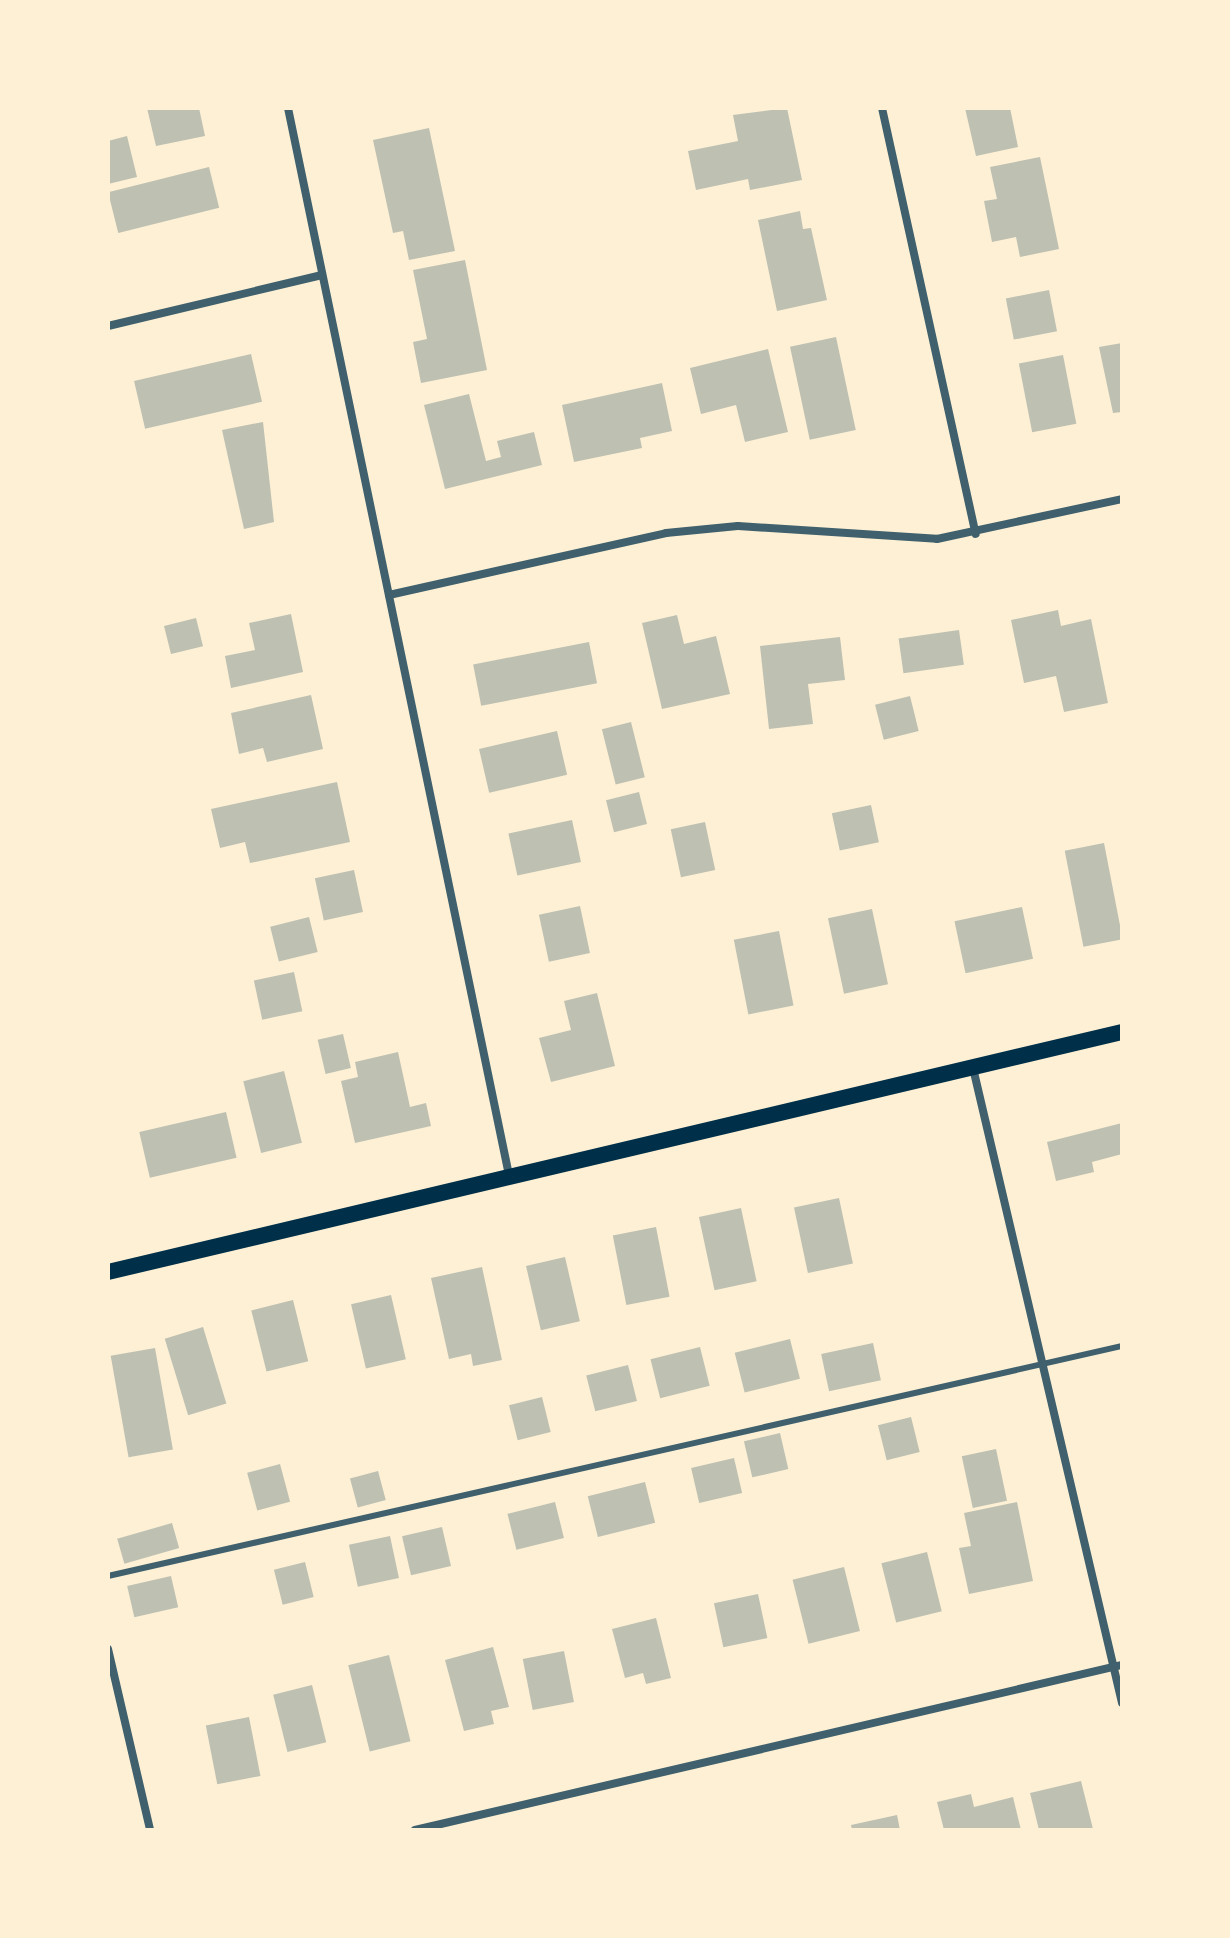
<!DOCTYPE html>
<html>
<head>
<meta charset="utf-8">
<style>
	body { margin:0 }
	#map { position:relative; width:1230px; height:1938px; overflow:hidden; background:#fdf0d5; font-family:Commissioner,sans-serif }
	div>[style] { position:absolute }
	.building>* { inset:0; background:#bec0b2; transform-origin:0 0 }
	.service>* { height:6px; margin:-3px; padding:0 3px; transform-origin:3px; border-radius:3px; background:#3f606c }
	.minor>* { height:8px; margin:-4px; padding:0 4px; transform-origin:4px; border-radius:4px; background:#3f606c }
	.secondary>* { height:16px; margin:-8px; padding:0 8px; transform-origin:8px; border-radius:8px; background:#003049 }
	span { translate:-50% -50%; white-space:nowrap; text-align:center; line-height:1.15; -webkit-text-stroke:8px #fdf0d5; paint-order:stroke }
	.frame { position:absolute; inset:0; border:110px solid #fdf0d5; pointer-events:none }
</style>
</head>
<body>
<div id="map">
	<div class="building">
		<div style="clip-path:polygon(147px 108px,199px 108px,205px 136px,156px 146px)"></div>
		<div style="clip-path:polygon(787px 108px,802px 180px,750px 190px,748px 179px,696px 190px,688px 151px,738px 141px,733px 115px)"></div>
		<div style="clip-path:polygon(965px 108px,1010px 108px,1018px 147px,976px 156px)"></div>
		<div style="clip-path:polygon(429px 128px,455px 251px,409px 260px,403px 231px,393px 233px,373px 140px)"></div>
		<div style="clip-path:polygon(127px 136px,137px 177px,108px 184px,108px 141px)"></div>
		<div style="clip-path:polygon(1040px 157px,1059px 249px,1020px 257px,1016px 237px,992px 242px,984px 201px,997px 199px,990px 167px)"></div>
		<div style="left:209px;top:167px;width:42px;height:104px;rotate:76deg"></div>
		<div style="clip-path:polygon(800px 211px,803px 229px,811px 228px,827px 300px,777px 311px,758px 220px)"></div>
		<div style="clip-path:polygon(465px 260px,487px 370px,421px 383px,413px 342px,427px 339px,413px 270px)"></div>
		<div style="left:1049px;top:290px;width:42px;height:44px;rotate:79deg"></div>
		<div style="left:836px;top:337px;width:95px;height:47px;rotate:78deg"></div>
		<div style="clip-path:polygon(1122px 343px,1122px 412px,1113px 413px,1099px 347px)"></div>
		<div style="clip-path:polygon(768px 349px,788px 432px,745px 442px,736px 405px,701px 414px,690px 368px)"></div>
		<div style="left:251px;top:354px;width:49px;height:120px;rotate:77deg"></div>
		<div style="left:1063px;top:355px;width:70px;height:45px;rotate:79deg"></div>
		<div style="clip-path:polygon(662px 383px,672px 431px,640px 438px,642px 448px,574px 462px,562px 405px)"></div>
		<div style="clip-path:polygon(469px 394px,486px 461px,501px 457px,497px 441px,534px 432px,542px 465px,445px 489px,424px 405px)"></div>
		<div style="clip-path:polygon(263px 422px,274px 522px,244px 529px,222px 430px)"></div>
		<div style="clip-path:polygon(1058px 610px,1061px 626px,1091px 619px,1108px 703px,1064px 712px,1056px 676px,1024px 683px,1011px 620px)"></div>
		<div style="clip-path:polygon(291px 614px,303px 672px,231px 688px,225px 656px,255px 650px,249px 623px)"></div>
		<div style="clip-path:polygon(677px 615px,684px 644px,716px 636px,730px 694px,662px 709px,642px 623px)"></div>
		<div style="left:196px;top:618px;width:29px;height:33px;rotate:76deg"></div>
		<div style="left:959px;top:630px;width:35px;height:61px;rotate:82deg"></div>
		<div style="clip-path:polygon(840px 637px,845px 680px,808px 684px,813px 724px,769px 729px,760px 646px)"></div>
		<div style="left:589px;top:642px;width:42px;height:118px;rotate:79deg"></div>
		<div style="clip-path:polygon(311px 695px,323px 749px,267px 762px,263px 748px,239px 754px,231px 713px)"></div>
		<div style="left:910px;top:696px;width:36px;height:36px;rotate:76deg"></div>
		<div style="left:631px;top:722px;width:57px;height:30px;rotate:76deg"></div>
		<div style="left:557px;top:731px;width:45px;height:80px;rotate:77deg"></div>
		<div style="clip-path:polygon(337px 782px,350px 842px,250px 863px,245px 842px,220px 848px,211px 809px)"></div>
		<div style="left:639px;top:792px;width:33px;height:34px;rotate:76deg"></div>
		<div style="left:871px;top:805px;width:38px;height:40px;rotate:78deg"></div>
		<div style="left:572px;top:820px;width:43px;height:65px;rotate:78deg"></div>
		<div style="left:705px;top:822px;width:49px;height:35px;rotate:78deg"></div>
		<div style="left:1104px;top:843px;width:98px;height:40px;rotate:79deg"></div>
		<div style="left:354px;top:870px;width:43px;height:40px;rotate:78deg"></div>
		<div style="left:580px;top:906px;width:48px;height:42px;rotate:78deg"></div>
		<div style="left:1022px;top:907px;width:53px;height:69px;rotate:78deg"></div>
		<div style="left:872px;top:909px;width:77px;height:45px;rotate:78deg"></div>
		<div style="left:309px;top:917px;width:36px;height:40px;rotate:76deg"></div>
		<div style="left:779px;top:931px;width:76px;height:46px;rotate:79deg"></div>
		<div style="left:294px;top:972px;width:40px;height:41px;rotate:78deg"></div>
		<div style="clip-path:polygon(597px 993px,615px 1066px,551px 1082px,539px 1038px,571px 1030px,564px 1001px)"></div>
		<div style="left:343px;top:1034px;width:35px;height:26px;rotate:77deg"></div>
		<div style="clip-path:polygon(398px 1052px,410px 1107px,426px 1103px,431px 1126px,355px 1143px,341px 1081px,358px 1077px,355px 1062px)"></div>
		<div style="left:284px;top:1071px;width:74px;height:42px;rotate:76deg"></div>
		<div style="left:226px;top:1112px;width:47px;height:89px;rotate:77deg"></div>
		<div style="clip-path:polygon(1122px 1123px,1122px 1154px,1092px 1162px,1094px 1172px,1056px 1181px,1047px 1142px)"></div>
		<div style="left:839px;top:1198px;width:67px;height:46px;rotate:78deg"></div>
		<div style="left:741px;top:1208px;width:75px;height:43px;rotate:78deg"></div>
		<div style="left:656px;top:1227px;width:71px;height:44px;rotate:79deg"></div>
		<div style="left:565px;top:1257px;width:66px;height:40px;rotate:77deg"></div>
		<div style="clip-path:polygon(482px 1267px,502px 1360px,473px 1366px,471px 1354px,449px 1359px,431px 1278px)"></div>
		<div style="left:391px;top:1295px;width:66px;height:41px;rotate:77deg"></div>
		<div style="left:293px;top:1300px;width:63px;height:43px;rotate:76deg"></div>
		<div style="left:203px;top:1327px;width:80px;height:40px;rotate:73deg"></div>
		<div style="left:790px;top:1339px;width:41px;height:57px;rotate:76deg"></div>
		<div style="left:873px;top:1343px;width:38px;height:53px;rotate:78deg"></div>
		<div style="left:700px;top:1347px;width:40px;height:51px;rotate:76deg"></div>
		<div style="left:155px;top:1348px;width:103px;height:45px;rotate:80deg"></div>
		<div style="left:628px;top:1365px;width:37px;height:43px;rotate:76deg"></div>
		<div style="left:542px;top:1397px;width:36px;height:34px;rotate:76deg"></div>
		<div style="left:911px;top:1417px;width:36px;height:34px;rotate:76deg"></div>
		<div style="left:780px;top:1433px;width:37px;height:37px;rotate:77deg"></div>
		<div style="left:996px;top:1449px;width:53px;height:35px;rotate:78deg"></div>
		<div style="left:734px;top:1458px;width:36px;height:44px;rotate:77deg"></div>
		<div style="left:280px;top:1464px;width:39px;height:34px;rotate:75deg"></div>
		<div style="left:378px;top:1471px;width:30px;height:29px;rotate:75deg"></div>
		<div style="left:645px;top:1482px;width:42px;height:59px;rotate:76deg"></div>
		<div style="left:555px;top:1502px;width:37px;height:49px;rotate:76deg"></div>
		<div style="clip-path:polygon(1017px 1502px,1033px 1581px,969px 1594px,959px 1548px,971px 1546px,964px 1513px)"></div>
		<div style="left:172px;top:1523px;width:26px;height:57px;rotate:74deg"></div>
		<div style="left:442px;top:1527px;width:40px;height:41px;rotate:77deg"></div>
		<div style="left:390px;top:1536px;width:43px;height:42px;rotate:78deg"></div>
		<div style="left:927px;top:1552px;width:61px;height:47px;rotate:76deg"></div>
		<div style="left:305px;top:1562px;width:36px;height:32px;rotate:76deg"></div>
		<div style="left:844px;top:1567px;width:66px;height:53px;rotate:76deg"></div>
		<div style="left:171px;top:1576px;width:32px;height:45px;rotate:77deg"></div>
		<div style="left:758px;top:1594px;width:45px;height:45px;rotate:78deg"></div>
		<div style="clip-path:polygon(656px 1618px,671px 1678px,646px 1684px,643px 1673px,625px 1678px,612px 1629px)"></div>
		<div style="clip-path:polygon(493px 1647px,509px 1707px,491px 1711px,494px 1724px,464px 1731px,445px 1660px)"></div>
		<div style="left:564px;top:1651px;width:52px;height:42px;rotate:79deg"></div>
		<div style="left:389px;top:1655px;width:89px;height:42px;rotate:76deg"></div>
		<div style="left:312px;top:1685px;width:59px;height:40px;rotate:76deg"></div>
		<div style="left:249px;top:1717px;width:60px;height:44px;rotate:79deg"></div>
		<div style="clip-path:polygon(1081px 1781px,1093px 1829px,1039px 1830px,1030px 1793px)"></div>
		<div style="clip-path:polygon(971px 1794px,974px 1807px,1013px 1797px,1021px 1830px,944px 1830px,937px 1802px)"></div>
		<div style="clip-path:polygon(897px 1815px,900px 1830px,852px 1830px,851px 1825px)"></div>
	</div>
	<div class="service">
		<div style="left:108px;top:1576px;width:1040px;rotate:-12.78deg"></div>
	</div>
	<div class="minor">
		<div style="left:288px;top:108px;width:1090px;rotate:78.3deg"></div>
		<div style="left:882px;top:108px;width:436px;rotate:77.6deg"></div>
		<div style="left:108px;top:326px;width:220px;rotate:-13.4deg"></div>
		<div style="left:389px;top:595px;width:284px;rotate:-12.6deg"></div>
		<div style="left:666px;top:533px;width:72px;rotate:-5.6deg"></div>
		<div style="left:738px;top:526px;width:199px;rotate:3.7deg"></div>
		<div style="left:937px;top:539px;width:189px;rotate:-12.2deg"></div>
		<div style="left:973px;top:1068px;width:652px;rotate:76.79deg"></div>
		<div style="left:108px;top:1649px;width:186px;rotate:76.9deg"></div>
		<div style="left:415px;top:1830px;width:726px;rotate:-13.14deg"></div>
	</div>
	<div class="secondary">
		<div style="left:108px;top:1272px;width:1042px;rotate:-13.32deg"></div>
	</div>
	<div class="frame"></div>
</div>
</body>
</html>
